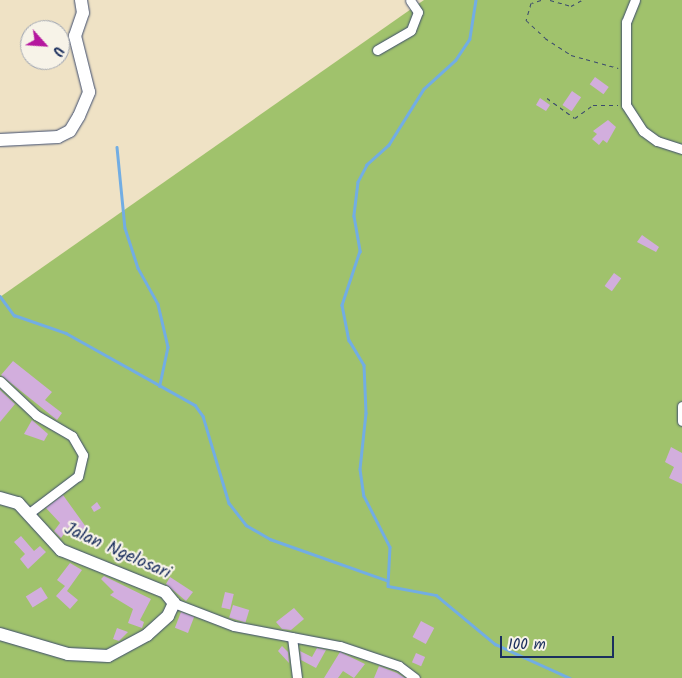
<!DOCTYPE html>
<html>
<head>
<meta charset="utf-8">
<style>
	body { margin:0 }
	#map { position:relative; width:682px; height:678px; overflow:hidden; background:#efe2c5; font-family:Kalam,sans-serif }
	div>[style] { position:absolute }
	.green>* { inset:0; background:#a0c26c }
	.stream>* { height:2.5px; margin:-1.25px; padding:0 1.25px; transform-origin:1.25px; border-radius:1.25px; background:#72ade3 }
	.building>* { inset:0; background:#d2aedd; transform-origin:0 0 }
	.path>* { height:1px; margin-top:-0.5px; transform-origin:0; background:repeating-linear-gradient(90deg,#3b4a6d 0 4px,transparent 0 8px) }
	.roads { filter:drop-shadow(0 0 1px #3b4a6d) drop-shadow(0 0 1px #3b4a6d) }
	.street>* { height:9px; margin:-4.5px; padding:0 4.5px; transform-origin:4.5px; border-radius:4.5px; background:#fff }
	.secondary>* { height:12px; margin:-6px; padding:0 6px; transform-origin:6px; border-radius:6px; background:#fff }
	span { translate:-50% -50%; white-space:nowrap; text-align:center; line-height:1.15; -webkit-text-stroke:4.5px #f7f3e8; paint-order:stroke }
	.street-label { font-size:18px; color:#1b2f5e }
	.north { position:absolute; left:20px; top:20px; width:50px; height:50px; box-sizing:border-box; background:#f7f3e8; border:1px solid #9fa5b1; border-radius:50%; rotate:116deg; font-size:14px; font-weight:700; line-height:20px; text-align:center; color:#1b2f5e }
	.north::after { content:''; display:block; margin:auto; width:18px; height:22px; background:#b5179e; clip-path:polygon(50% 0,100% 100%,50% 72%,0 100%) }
	.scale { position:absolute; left:500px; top:636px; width:114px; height:22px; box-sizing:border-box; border:2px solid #1b2f5e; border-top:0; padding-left:6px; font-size:15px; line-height:18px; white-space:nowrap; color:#1b2f5e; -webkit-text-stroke:4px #f7f3e8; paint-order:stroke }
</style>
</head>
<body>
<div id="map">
	<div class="green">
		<div style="clip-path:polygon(424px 0,682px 0,682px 678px,0 678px,0 297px)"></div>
	</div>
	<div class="stream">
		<div style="left:476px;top:0;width:39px;rotate:99deg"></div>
		<div style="left:470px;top:39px;width:25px;rotate:124deg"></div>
		<div style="left:456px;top:60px;width:43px;rotate:137.8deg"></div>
		<div style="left:424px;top:89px;width:66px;rotate:122deg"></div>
		<div style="left:389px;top:145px;width:30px;rotate:138deg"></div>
		<div style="left:367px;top:165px;width:19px;rotate:118deg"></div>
		<div style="left:358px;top:182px;width:34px;rotate:97deg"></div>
		<div style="left:354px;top:216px;width:36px;rotate:80deg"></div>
		<div style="left:360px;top:251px;width:57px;rotate:108.4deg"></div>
		<div style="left:342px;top:305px;width:36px;rotate:79deg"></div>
		<div style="left:349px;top:340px;width:29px;rotate:59deg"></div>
		<div style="left:364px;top:365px;width:48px;rotate:87.6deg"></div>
		<div style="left:366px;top:413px;width:56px;rotate:96.1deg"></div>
		<div style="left:360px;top:469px;width:27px;rotate:82deg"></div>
		<div style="left:364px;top:496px;width:57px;rotate:63deg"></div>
		<div style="left:390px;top:547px;width:39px;rotate:93deg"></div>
		<div style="left:388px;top:586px;width:49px;rotate:10.6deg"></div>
		<div style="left:436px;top:595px;width:77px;rotate:39.7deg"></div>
		<div style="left:495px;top:644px;width:82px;rotate:24.4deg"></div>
		<div style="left:117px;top:147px;width:81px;rotate:84.4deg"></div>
		<div style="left:125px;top:228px;width:42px;rotate:72deg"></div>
		<div style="left:138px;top:268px;width:41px;rotate:60.9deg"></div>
		<div style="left:158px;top:304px;width:44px;rotate:76.9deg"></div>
		<div style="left:168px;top:347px;width:40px;rotate:102deg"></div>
		<div style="left:0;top:296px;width:24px;rotate:54deg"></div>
		<div style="left:14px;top:315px;width:55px;rotate:19.1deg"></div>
		<div style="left:66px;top:333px;width:148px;rotate:29.2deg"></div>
		<div style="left:195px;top:405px;width:14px;rotate:54deg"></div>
		<div style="left:203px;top:416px;width:91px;rotate:73.4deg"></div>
		<div style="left:229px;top:503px;width:28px;rotate:52deg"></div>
		<div style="left:246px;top:525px;width:28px;rotate:30deg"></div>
		<div style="left:270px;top:539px;width:123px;rotate:19.5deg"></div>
	</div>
	<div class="building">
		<div style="left:595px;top:77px;width:17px;height:9px;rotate:36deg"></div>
		<div style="left:572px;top:91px;width:11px;height:17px;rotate:34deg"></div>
		<div style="clip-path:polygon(540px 98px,550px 105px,546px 111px,536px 105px)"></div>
		<div style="clip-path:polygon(608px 120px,616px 127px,607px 143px,603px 140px,599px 145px,592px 139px,597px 134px,593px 131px)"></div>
		<div style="clip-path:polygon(642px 235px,659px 247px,656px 252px,637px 242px)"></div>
		<div style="left:614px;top:273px;width:9px;height:16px;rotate:36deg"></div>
		<div style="clip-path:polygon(13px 361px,52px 392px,45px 400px,62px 413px,57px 420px,1px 375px)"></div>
		<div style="clip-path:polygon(0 390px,15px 404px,0 422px)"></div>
		<div style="clip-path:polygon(32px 420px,48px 434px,44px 441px,24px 434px)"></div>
		<div style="clip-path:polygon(671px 447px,682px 453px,682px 484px,669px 478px,674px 467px,665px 462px)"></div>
		<div style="clip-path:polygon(63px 495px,86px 527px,78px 536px,69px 527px,61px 538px,54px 531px,60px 523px,46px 508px)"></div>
		<div style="clip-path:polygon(97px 502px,101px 508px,94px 512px,91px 507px)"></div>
		<div style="clip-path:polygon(21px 536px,34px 551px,40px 546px,46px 552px,28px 569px,20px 559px,25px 554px,14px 542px)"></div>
		<div style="clip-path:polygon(70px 563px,82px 570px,67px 591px,78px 600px,70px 609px,56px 596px,65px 586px,57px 580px)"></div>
		<div style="clip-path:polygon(104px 576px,151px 599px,140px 620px,144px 622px,142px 628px,128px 623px,133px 609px,110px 595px,114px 592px,101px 579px)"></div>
		<div style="clip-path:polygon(170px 577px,193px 592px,186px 601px,166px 584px)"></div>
		<div style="left:41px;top:587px;width:13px;height:18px;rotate:58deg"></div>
		<div style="left:225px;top:592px;width:9px;height:16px;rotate:13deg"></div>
		<div style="left:233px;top:605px;width:17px;height:13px;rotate:17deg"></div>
		<div style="clip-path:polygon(294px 608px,304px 619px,291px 630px,282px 629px,276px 622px)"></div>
		<div style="left:181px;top:612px;width:14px;height:17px;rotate:21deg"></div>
		<div style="left:421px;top:621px;width:15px;height:18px;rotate:28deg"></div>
		<div style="clip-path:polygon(117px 628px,128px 632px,119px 641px,113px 639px)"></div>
		<div style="clip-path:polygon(282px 646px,288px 652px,289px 663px,278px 651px)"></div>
		<div style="clip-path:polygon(317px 648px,326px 650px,316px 668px,301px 660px,300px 651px,312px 657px)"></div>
		<div style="clip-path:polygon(340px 652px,365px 664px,354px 678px,343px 671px,338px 678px,324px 678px)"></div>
		<div style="left:416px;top:653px;width:10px;height:10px;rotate:24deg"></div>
		<div style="clip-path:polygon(379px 666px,397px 673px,405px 678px,374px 678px)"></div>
	</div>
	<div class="path">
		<div style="left:541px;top:0;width:10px;rotate:163deg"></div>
		<div style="left:531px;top:3px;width:18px;rotate:106deg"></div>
		<div style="left:526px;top:20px;width:26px;rotate:43deg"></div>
		<div style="left:545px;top:38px;width:31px;rotate:33deg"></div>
		<div style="left:571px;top:55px;width:49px;rotate:15.5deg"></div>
		<div style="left:550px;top:0;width:22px;rotate:16deg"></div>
		<div style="left:571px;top:6px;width:13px;rotate:-29deg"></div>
		<div style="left:547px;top:98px;width:34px;rotate:36deg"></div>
		<div style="left:575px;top:118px;width:22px;rotate:-36deg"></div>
		<div style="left:593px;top:105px;width:25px"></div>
	</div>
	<div class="roads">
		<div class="street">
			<div style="left:635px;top:0;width:24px;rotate:112deg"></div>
			<div style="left:626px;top:22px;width:83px;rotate:90deg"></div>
			<div style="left:626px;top:105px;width:31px;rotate:57deg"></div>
			<div style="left:643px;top:131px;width:17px;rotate:36deg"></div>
			<div style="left:657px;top:141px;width:26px;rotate:18deg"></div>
			<div style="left:377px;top:50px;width:39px;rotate:-30deg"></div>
			<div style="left:411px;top:30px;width:19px;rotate:-69deg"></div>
			<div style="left:418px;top:12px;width:14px;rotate:-124deg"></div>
			<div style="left:0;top:381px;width:50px;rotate:43.4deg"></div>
			<div style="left:36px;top:415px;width:42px;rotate:30.3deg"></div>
			<div style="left:72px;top:436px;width:22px;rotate:60deg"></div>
			<div style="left:83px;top:455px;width:22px;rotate:103deg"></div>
			<div style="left:78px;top:476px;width:61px;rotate:142.9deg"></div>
			<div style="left:682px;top:406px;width:15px;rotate:90deg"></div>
			<div style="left:174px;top:603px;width:64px;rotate:21deg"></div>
			<div style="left:234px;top:626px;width:108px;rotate:10.7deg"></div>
			<div style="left:340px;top:646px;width:62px;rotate:18.7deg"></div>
			<div style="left:399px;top:666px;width:20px;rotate:37deg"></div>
			<div style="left:292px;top:637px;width:41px;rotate:83deg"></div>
		</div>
		<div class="secondary">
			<div style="left:0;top:140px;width:58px;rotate:-3deg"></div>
			<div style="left:58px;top:137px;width:13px;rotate:-27deg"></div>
			<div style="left:70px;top:131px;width:17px;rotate:-59deg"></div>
			<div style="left:79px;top:116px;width:26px;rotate:-67deg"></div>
			<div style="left:89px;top:92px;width:58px;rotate:-104deg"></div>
			<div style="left:75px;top:36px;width:24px;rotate:-71deg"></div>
			<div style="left:83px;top:13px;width:13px;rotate:-99deg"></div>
			<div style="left:0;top:498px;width:19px;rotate:16deg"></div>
			<div style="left:18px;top:503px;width:64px;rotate:47.5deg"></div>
			<div style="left:61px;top:550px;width:112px;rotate:22deg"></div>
			<div style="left:165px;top:592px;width:14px;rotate:51deg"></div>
			<div style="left:174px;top:603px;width:14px;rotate:115deg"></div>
			<div style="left:168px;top:616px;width:28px;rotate:138deg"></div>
			<div style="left:147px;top:635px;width:44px;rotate:151.7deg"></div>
			<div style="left:108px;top:656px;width:40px;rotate:-177.1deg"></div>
			<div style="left:68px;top:654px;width:71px;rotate:-163.6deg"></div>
		</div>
	</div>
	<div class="street-label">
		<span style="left:117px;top:552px;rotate:24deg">Jalan Ngelosari</span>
	</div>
	<div class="north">U</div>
	<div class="scale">100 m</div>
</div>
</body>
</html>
